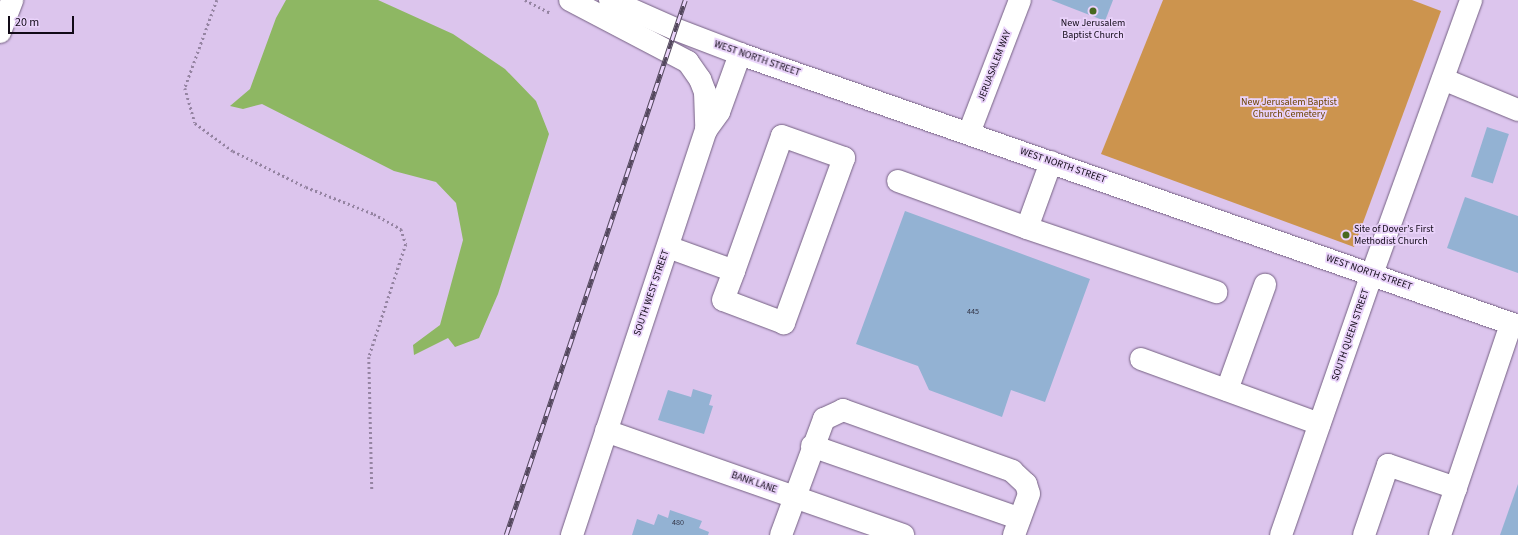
<!DOCTYPE html>
<html>
<head>
<meta charset="utf-8">
<style>
	body { margin:0 }
	#map { position:relative; width:1518px; height:535px; overflow:hidden; background:#dcc5ed; font-family:"Source Sans 3",sans-serif }
	div>[style] { position:absolute }
	.green>* { inset:0; background:#cc944e }
	.water>* { inset:0; background:#8eb763 }
	.building>* { inset:0; background:#93b2d3; transform-origin:0 0 }
	.path>* { height:2.5px; margin-top:-1.25px; transform-origin:0; background:repeating-linear-gradient(90deg,#9584a2 0 2px,transparent 0 5px) }
	.roads { filter:drop-shadow(0 0 1px #746082) drop-shadow(0 0 1px #746082) }
	.minor>* { height:22px; margin:-11px; padding:0 11px; transform-origin:11px; border-radius:11px; background:#fff }
	.major>* { height:22px; margin:-11px; padding:0 11px; transform-origin:11px; border-radius:11px; background:#fff }
	.rail>* { height:4.5px; margin-top:-2.25px; transform-origin:0; background:repeating-linear-gradient(90deg,#e9d2fa 0 9px,#53475d 0 18px); box-sizing:border-box; border-block:1px solid #53475d }
	.dots>* { width:11px; height:11px; translate:-50% -50%; box-sizing:border-box; border:2px solid #e9d2fa; border-radius:50% }
	span { translate:-50% -50%; white-space:nowrap; text-align:center; line-height:1.15; -webkit-text-stroke:3.5px #e9d2fa; paint-order:stroke }
	.number-label { font-size:8px; color:#323446 }
	.number-label span { -webkit-text-stroke-width:0 }
	.poi-label { font-size:10px; color:#110a17 }
	.left { translate:0 -50%; text-align:left }
	.street-label { font-size:10px; color:#110a17 }
	.park-label { font-size:10px; color:#6c4300 }
	.scale { position:absolute; left:8px; top:16px; width:66px; height:18px; box-sizing:border-box; border:2px solid #110a17; border-top:0; padding-left:5px; font-size:12px; line-height:14px; white-space:nowrap; color:#110a17; -webkit-text-stroke:3px #e9d2fa; paint-order:stroke }
</style>
</head>
<body>
<div id="map">
	<div class="green">
		<div style="clip-path:polygon(1163px 0,1412px 0,1441px 11px,1354px 247px,1101px 154px)"></div>
	</div>
	<div class="water">
		<div style="clip-path:polygon(286px 0,378px 0,453px 34px,505px 69px,536px 101px,549px 134px,498px 294px,479px 338px,455px 347px,448px 338px,414px 355px,413px 345px,440px 325px,463px 240px,456px 203px,436px 182px,394px 171px,262px 104px,243px 109px,230px 106px,250px 89px,276px 18px)"></div>
	</div>
	<div class="building">
		<div style="clip-path:polygon(1051px 0,1113px 0,1105px 21px)"></div>
		<div style="left:1487px;top:127px;width:23px;height:52px;rotate:18deg"></div>
		<div style="clip-path:polygon(1465px 197px,1518px 216px,1518px 273px,1447px 248px)"></div>
		<div style="clip-path:polygon(905px 211px,1090px 279px,1045px 402px,1011px 390px,1002px 417px,929px 390px,918px 366px,856px 344px)"></div>
		<div style="clip-path:polygon(693px 389px,712px 395px,709px 405px,713px 406px,704px 434px,658px 420px,668px 390px,691px 397px)"></div>
		<div style="clip-path:polygon(1518px 484px,1518px 535px,1500px 535px)"></div>
		<div style="clip-path:polygon(670px 510px,702px 521px,699px 528px,709px 532px,708px 535px,632px 535px,637px 519px,654px 525px,658px 514px,668px 518px)"></div>
	</div>
	<div class="path">
		<div style="left:217px;top:0;width:94px;rotate:110deg"></div>
		<div style="left:185px;top:88px;width:36px;rotate:74deg"></div>
		<div style="left:195px;top:123px;width:47px;rotate:36.4deg"></div>
		<div style="left:233px;top:151px;width:81px;rotate:26.3deg"></div>
		<div style="left:306px;top:187px;width:73px;rotate:21.7deg"></div>
		<div style="left:374px;top:214px;width:31px;rotate:29deg"></div>
		<div style="left:401px;top:229px;width:16px;rotate:72deg"></div>
		<div style="left:406px;top:244px;width:119px;rotate:108.1deg"></div>
		<div style="left:369px;top:357px;width:134px;rotate:88.7deg"></div>
		<div style="left:525px;top:0;width:29px;rotate:27deg"></div>
	</div>
	<div class="roads">
		<div class="minor">
			<div style="left:0;top:32px;width:34px;rotate:-69deg"></div>
			<div style="left:1443px;top:79px;width:81px;rotate:22.5deg"></div>
			<div style="left:969px;top:133px;width:142px;rotate:-69deg"></div>
			<div style="left:1051px;top:162px;width:70px;rotate:110deg"></div>
			<div style="left:1027px;top:228px;width:200px;rotate:18.7deg"></div>
			<div style="left:898px;top:181px;width:137px;rotate:20deg"></div>
			<div style="left:668px;top:247px;width:70px;rotate:20deg"></div>
			<div style="left:734px;top:271px;width:143px;rotate:-70.4deg"></div>
			<div style="left:782px;top:136px;width:66px;rotate:19.5deg"></div>
			<div style="left:844px;top:158px;width:176px;rotate:110deg"></div>
			<div style="left:784px;top:323px;width:65px;rotate:-159.3deg"></div>
			<div style="left:723px;top:300px;width:31px;rotate:-69deg"></div>
			<div style="left:1141px;top:359px;width:190px;rotate:20deg"></div>
			<div style="left:1227px;top:390px;width:112px;rotate:-70.1deg"></div>
			<div style="left:606px;top:431px;width:315px;rotate:19.3deg"></div>
			<div style="left:812px;top:446px;width:220px;rotate:19.3deg"></div>
			<div style="left:572px;top:535px;width:427px;rotate:-71.7deg"></div>
			<div style="left:706px;top:130px;width:22px;rotate:-54deg"></div>
			<div style="left:719px;top:112px;width:62px;rotate:-70.1deg"></div>
			<div style="left:781px;top:535px;width:124px;rotate:-69.7deg"></div>
			<div style="left:824px;top:419px;width:21px;rotate:-25deg"></div>
			<div style="left:843px;top:410px;width:180px;rotate:19.8deg"></div>
			<div style="left:1012px;top:471px;width:19px;rotate:43deg"></div>
			<div style="left:1026px;top:484px;width:10px;rotate:73deg"></div>
			<div style="left:1029px;top:494px;width:44px;rotate:110.1deg"></div>
			<div style="left:1281px;top:535px;width:276px;rotate:-70.8deg"></div>
			<div style="left:1372px;top:274px;width:291px;rotate:-70.1deg"></div>
			<div style="left:1364px;top:535px;width:74px;rotate:-71.1deg"></div>
			<div style="left:1388px;top:465px;width:72px;rotate:18.7deg"></div>
			<div style="left:1440px;top:535px;width:223px;rotate:-71.4deg"></div>
		</div>
		<div class="major">
			<div style="left:570px;top:0;width:133px;rotate:27.7deg"></div>
			<div style="left:688px;top:62px;width:21px;rotate:55deg"></div>
			<div style="left:700px;top:79px;width:14px;rotate:69deg"></div>
			<div style="left:705px;top:92px;width:38px;rotate:88deg"></div>
			<div style="left:610px;top:0;width:71px;rotate:24deg"></div>
			<div style="left:675px;top:29px;width:70px;rotate:21deg"></div>
			<div style="left:740px;top:54px;width:824px;rotate:19.27deg"></div>
		</div>
	</div>
	<div class="rail">
		<div style="left:506px;top:535px;width:564px;rotate:-71.5deg"></div>
	</div>
	<div class="dots">
		<div style="left:1093px;top:11px;background:#47681f"></div>
		<div style="left:1346px;top:235px;background:#47681f"></div>
	</div>
	<div class="number-label">
		<span style="left:973px;top:312px">445</span>
		<span style="left:678px;top:523px">480</span>
	</div>
	<div class="poi-label">
		<span style="left:1093px;top:29px">New Jerusalem<br>Baptist Church</span>
		<span class="left" style="left:1354px;top:235px">Site of Dover’s First<br>Methodist Church</span>
	</div>
	<div class="street-label">
		<span style="left:757px;top:59px;rotate:19deg">WEST NORTH STREET</span>
		<span style="left:995px;top:66px;rotate:-69deg">JERUASALEM WAY</span>
		<span style="left:1063px;top:166px;rotate:19deg">WEST NORTH STREET</span>
		<span style="left:1369px;top:273px;rotate:19deg">WEST NORTH STREET</span>
		<span style="left:652px;top:293px;rotate:-71deg">SOUTH WEST STREET</span>
		<span style="left:1351px;top:335px;rotate:-71deg">SOUTH QUEEN STREET</span>
		<span style="left:754px;top:483px;rotate:19deg">BANK LANE</span>
	</div>
	<div class="park-label">
		<span style="left:1289px;top:108px">New Jerusalem Baptist<br>Church Cemetery</span>
	</div>
	<div class="scale">20 m</div>
</div>
</body>
</html>
